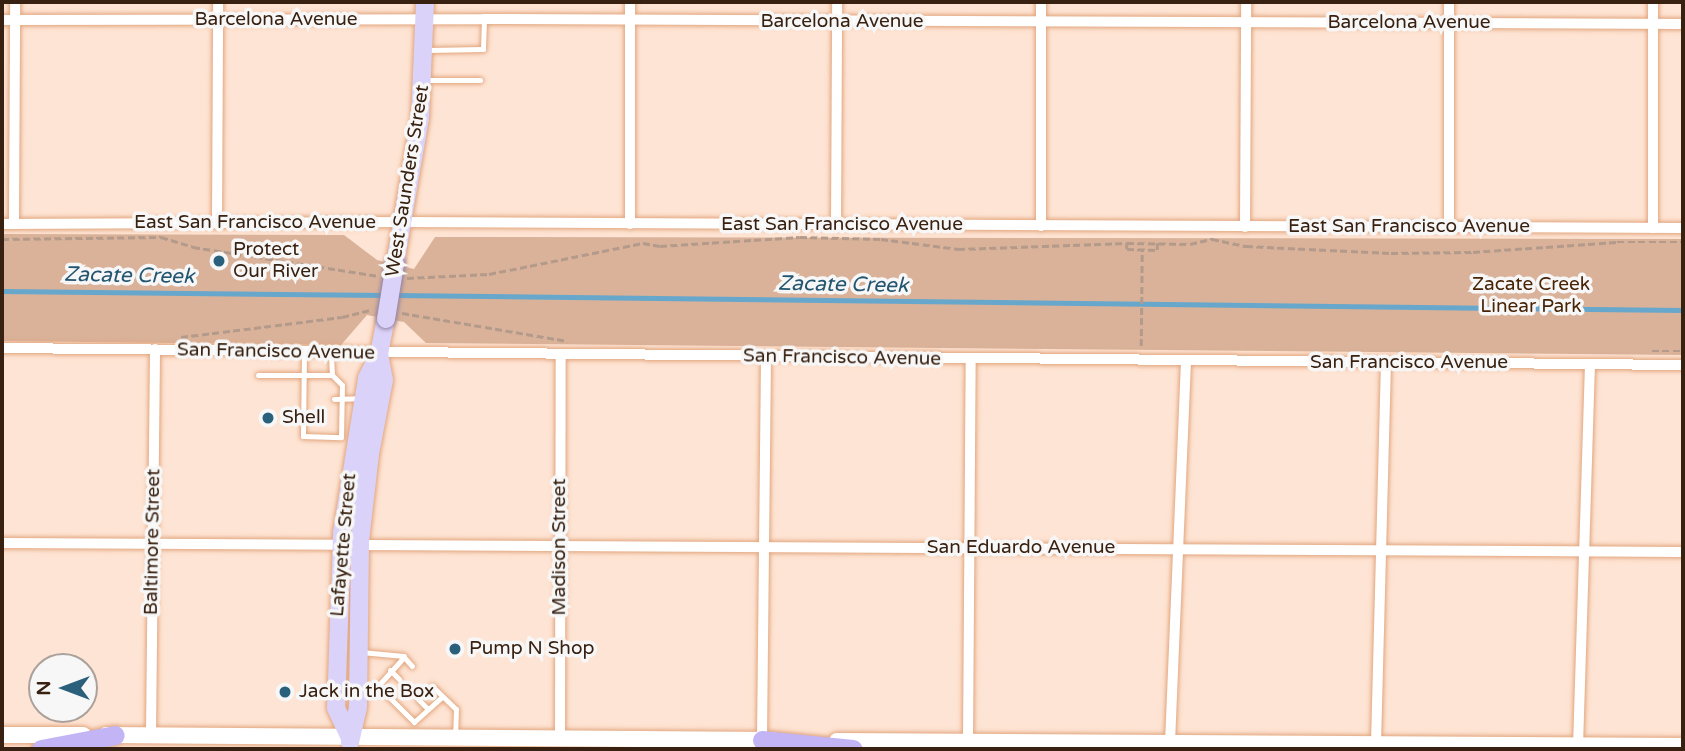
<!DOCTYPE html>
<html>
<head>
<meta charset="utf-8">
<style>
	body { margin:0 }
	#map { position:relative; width:1685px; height:751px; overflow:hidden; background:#fee4d4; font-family:"Varela Round",sans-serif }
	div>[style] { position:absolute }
	.green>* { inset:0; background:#d9b299 }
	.stream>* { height:4.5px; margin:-2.25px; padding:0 2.25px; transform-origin:2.25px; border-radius:2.25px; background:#67a7cb }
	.path>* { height:2.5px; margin-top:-1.25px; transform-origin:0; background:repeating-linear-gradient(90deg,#b39a8a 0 7px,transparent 0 10.5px) }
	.roads { filter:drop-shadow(0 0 2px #e2a67e) drop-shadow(0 0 2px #e2a67e) }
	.lane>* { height:5px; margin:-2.5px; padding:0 2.5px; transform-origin:2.5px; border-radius:2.5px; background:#fff }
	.street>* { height:10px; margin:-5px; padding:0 5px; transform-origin:5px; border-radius:5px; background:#fff }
	.secondary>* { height:16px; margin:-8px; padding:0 8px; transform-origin:8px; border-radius:8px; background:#fff }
	.primary>* { height:18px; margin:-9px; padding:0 9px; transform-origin:9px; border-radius:9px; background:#dad2f9 }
	.highway>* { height:19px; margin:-9.5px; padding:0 9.5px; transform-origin:9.5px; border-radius:9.5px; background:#c2b4f5 }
	.bridges { filter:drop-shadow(0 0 2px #9281a5) drop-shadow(0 0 2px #9281a5) }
	.primary-bridge>* { height:18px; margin:-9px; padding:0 9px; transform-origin:9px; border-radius:9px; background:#dad2f9 }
	.dots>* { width:19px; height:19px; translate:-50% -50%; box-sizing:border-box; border:4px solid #f7f7f7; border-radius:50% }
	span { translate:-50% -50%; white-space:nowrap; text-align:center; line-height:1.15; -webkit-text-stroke:7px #f7f7f7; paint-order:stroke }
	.street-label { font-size:19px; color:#382111 }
	.poi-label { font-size:19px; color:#382111 }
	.left { translate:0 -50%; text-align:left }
	.park-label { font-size:19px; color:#482305 }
	.water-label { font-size:21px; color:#235570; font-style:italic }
	.frame { position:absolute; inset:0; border:4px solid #382111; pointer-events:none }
	.north { position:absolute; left:28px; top:653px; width:70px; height:70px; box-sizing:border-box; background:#f7f7f7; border:2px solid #aba19b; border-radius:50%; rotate:270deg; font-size:19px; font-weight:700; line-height:28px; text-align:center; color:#382111 }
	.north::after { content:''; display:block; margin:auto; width:24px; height:32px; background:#2b607c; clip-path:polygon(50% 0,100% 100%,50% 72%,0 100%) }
</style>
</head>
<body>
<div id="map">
	<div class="green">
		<div style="clip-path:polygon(2px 234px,344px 235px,377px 260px,414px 269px,435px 237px,1683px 239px,1683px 355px,426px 343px,404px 322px,367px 315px,341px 345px,2px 341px)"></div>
	</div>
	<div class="stream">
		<div style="left:2px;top:291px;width:384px;rotate:0.6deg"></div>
		<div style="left:395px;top:295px;width:1288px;rotate:0.67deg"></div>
	</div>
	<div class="path">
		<div style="left:2px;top:239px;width:159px;rotate:-0.7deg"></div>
		<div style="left:161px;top:237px;width:34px;rotate:17deg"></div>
		<div style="left:193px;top:247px;width:188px;rotate:8.9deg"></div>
		<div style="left:1127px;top:243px;width:6px;rotate:90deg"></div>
		<div style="left:1127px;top:249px;width:30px;rotate:2deg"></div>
		<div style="left:1157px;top:250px;width:7px;rotate:-90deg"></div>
		<div style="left:407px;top:278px;width:82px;rotate:-2.8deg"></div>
		<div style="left:489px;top:274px;width:157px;rotate:-11.4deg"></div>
		<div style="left:643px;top:243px;width:17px;rotate:10deg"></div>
		<div style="left:660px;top:246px;width:140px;rotate:-3.7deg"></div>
		<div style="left:800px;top:237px;width:81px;rotate:1.4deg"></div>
		<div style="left:881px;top:239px;width:78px;rotate:7.4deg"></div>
		<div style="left:958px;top:249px;width:169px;rotate:-2deg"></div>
		<div style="left:1127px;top:243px;width:63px;rotate:0.9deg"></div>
		<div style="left:1190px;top:244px;width:23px;rotate:-13deg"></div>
		<div style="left:1212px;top:239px;width:35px;rotate:12deg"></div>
		<div style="left:1246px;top:246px;width:145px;rotate:2.8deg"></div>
		<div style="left:1391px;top:253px;width:82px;rotate:-0.7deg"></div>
		<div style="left:1473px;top:252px;width:144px;rotate:-4deg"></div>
		<div style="left:1617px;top:242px;width:66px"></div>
		<div style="left:402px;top:313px;width:168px;rotate:9.6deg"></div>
		<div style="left:181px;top:337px;width:162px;rotate:-7.1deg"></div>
		<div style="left:342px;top:317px;width:30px;rotate:-14deg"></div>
		<div style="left:1141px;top:346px;width:97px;rotate:-89.4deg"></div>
		<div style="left:1652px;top:351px;width:31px"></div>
	</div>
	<div class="roads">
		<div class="lane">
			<div style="left:428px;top:50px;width:55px;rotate:-1deg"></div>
			<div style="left:483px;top:49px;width:29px;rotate:-88deg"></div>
			<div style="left:424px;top:80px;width:56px"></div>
			<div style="left:304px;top:352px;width:84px;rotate:90.7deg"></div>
			<div style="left:303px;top:436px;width:38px;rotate:2deg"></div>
			<div style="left:341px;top:437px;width:52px;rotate:-88.9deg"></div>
			<div style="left:342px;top:385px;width:14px;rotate:-135deg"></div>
			<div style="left:332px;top:375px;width:22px;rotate:-93deg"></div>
			<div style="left:258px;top:375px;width:74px"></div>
			<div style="left:334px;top:399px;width:25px;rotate:-2deg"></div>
			<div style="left:361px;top:652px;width:43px;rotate:5.3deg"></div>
			<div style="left:412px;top:666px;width:12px;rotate:-132deg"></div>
			<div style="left:404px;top:657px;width:39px;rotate:132deg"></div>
			<div style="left:378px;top:686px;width:51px;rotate:45deg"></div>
			<div style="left:414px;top:722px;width:38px;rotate:-42deg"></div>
			<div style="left:390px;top:670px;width:13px;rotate:45deg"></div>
			<div style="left:432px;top:686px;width:33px;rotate:44deg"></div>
			<div style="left:456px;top:709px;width:26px;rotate:92deg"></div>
			<div style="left:418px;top:699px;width:14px;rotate:45deg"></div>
		</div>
		<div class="street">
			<div style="left:630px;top:2px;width:222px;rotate:90deg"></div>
			<div style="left:2px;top:20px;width:482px;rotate:-0.1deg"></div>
			<div style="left:484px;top:19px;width:1199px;rotate:0.24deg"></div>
			<div style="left:2px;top:224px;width:401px;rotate:-0.3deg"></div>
			<div style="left:403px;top:222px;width:1280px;rotate:0.27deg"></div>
			<div style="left:14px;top:224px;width:222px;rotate:-89.7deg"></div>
			<div style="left:217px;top:224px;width:222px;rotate:-89.7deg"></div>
			<div style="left:836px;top:225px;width:223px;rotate:-89.7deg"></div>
			<div style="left:1041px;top:226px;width:224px;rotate:-90deg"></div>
			<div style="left:1245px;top:227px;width:225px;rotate:-89.7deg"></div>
			<div style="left:1449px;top:227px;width:225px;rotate:-90deg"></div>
			<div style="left:1653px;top:228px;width:226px;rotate:-90deg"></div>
			<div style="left:2px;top:348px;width:1681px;rotate:0.58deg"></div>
			<div style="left:2px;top:543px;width:339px;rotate:0.3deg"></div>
			<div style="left:359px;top:545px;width:1324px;rotate:0.3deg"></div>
			<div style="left:151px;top:735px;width:386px;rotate:-89.4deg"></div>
			<div style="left:560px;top:739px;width:383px;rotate:-89.9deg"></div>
			<div style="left:762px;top:740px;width:382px;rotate:-89.4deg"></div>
			<div style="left:968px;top:742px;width:382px;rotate:-89.6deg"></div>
			<div style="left:1170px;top:743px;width:382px;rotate:-87.6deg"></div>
			<div style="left:1376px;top:744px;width:381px;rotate:-88.5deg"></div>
			<div style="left:1578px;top:746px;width:382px;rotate:-88.2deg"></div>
		</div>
		<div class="secondary">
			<div style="left:2px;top:735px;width:81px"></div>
			<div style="left:106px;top:735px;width:667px;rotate:0.43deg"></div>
			<div style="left:837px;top:741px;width:846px;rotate:0.34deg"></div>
		</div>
		<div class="primary">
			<div style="left:395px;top:264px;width:148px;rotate:-80.3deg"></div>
			<div style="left:420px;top:118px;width:116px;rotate:-87.5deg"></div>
			<div style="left:350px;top:738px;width:33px;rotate:-115deg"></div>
			<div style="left:336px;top:708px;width:175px;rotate:-88deg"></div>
			<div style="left:342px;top:533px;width:157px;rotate:-80.8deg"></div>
			<div style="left:367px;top:378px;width:27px;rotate:-63deg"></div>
			<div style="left:379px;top:354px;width:36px;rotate:-79deg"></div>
			<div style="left:350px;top:742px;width:35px;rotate:-77deg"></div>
			<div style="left:358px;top:708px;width:167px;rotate:-89.3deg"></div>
			<div style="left:360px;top:541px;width:88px;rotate:-83.4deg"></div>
			<div style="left:370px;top:454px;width:75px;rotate:-79.3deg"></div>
			<div style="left:384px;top:380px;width:26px;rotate:-101deg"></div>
		</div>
		<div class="highway">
			<div style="left:762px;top:740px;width:91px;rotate:5.6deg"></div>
			<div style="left:41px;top:749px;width:75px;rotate:-10.7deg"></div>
		</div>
	</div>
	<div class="bridges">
		<div class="primary-bridge">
			<div style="left:386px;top:319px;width:56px;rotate:-80.7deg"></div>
		</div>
	</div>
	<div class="dots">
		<div style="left:219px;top:261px;background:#2b607c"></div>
		<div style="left:268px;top:418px;background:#2b607c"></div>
		<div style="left:455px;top:649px;background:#2b607c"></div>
		<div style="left:285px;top:692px;background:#2b607c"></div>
	</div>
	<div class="street-label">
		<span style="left:276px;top:20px">Barcelona Avenue</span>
		<span style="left:842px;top:22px">Barcelona Avenue</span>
		<span style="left:1409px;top:23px">Barcelona Avenue</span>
		<span style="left:408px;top:181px;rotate:-81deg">West Saunders Street</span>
		<span style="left:255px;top:223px">East San Francisco Avenue</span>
		<span style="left:842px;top:225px">East San Francisco Avenue</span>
		<span style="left:1409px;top:227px">East San Francisco Avenue</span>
		<span style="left:276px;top:352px;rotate:1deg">San Francisco Avenue</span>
		<span style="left:842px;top:358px;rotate:1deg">San Francisco Avenue</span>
		<span style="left:1409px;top:363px">San Francisco Avenue</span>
		<span style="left:153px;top:542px;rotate:-89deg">Baltimore Street</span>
		<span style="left:344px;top:545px;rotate:-85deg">Lafayette Street</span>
		<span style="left:560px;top:547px;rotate:-90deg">Madison Street</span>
		<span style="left:1021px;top:548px">San Eduardo Avenue</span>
	</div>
	<div class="poi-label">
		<span class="left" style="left:233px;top:261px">Protect<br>Our River</span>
		<span class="left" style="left:282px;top:418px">Shell</span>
		<span class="left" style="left:469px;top:649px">Pump N Shop</span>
		<span class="left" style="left:299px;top:692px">Jack in the Box</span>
	</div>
	<div class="park-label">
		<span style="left:1531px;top:296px">Zacate Creek<br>Linear Park</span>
	</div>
	<div class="water-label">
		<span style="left:129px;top:276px;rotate:1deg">Zacate Creek</span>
		<span style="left:843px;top:285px;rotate:1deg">Zacate Creek</span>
	</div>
	<div class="frame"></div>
	<div class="north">N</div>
</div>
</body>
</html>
